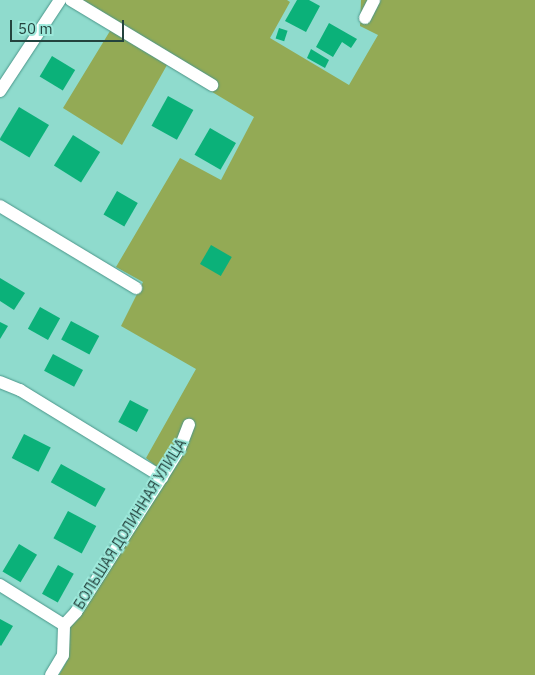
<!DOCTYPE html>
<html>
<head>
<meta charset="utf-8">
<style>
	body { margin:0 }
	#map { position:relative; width:535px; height:675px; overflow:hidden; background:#8fdbcd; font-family:"IBM Plex Sans",sans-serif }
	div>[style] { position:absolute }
	.green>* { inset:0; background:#93aa55 }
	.building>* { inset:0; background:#0bb179; transform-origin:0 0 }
	.roads { filter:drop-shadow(0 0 1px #4b968a) drop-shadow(0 0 1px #4b968a) }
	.minor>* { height:12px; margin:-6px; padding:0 6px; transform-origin:6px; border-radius:6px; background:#fff }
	span { translate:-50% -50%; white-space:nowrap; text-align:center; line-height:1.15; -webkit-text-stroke:4px #9ce8da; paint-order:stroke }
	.street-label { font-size:14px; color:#24433e }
	.scale { position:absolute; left:10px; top:20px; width:114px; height:22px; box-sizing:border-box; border:2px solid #24433e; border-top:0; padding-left:6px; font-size:15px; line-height:18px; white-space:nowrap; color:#24433e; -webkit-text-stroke:4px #9ce8da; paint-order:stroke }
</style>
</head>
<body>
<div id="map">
	<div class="green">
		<div style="clip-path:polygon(73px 0,287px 0,290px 2px,270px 38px,349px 85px,378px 35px,360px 26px,361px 0,535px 0,535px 675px,59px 675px,68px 659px,70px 628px,168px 476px,146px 458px,196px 369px,121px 326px,143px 282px,116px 267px,180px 158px,221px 180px,254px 117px,167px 65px,122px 145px,63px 108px,110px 31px)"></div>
	</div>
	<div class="building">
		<div style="clip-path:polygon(297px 0,309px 0,320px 6px,306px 32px,285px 21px)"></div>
		<div style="clip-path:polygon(329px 23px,357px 39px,351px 48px,342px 42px,333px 57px,316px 47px)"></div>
		<div style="left:279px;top:28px;width:9px;height:11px;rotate:18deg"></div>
		<div style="clip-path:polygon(311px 49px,329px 60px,325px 68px,307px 58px)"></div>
		<div style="left:52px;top:56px;width:27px;height:24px;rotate:31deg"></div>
		<div style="left:168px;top:96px;width:29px;height:34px;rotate:29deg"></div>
		<div style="left:19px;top:107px;width:35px;height:38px;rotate:31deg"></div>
		<div style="left:210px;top:128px;width:30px;height:31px;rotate:30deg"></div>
		<div style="left:73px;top:135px;width:32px;height:36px;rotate:32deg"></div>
		<div style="left:117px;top:191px;width:24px;height:27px;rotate:30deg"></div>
		<div style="left:211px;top:245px;width:24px;height:22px;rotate:30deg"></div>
		<div style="clip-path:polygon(0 278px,25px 293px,14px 310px,0 301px)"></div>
		<div style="left:40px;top:307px;width:23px;height:25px;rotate:29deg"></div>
		<div style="left:71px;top:321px;width:32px;height:21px;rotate:28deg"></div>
		<div style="clip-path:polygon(0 322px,8px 326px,0 339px)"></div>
		<div style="left:53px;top:354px;width:34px;height:19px;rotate:28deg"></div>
		<div style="left:130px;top:400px;width:21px;height:25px;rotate:28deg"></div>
		<div style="left:24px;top:434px;width:30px;height:27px;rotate:27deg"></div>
		<div style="left:61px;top:464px;width:51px;height:21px;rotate:29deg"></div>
		<div style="left:68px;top:511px;width:32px;height:31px;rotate:28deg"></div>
		<div style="left:19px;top:544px;width:21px;height:32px;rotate:31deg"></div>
		<div style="left:58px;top:565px;width:18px;height:33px;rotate:29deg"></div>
		<div style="clip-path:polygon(0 619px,13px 626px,1px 646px,0 645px)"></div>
	</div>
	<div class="roads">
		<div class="minor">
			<div style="left:71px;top:0;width:165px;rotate:31.1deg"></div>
			<div style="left:365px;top:18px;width:20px;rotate:-63deg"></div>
			<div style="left:0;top:91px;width:109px;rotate:-56.6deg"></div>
			<div style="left:0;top:206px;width:159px;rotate:31.1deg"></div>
			<div style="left:0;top:382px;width:22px;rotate:22deg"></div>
			<div style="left:20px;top:390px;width:167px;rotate:31.5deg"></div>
			<div style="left:0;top:585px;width:75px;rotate:32deg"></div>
			<div style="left:51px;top:675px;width:23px;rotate:-59deg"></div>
			<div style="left:63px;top:655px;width:30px;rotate:-88deg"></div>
			<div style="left:64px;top:625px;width:18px;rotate:-47deg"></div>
			<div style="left:76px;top:612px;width:160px;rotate:-57.5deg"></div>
			<div style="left:162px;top:477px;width:34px;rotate:-58deg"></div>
			<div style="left:180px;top:448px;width:25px;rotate:-69deg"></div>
		</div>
	</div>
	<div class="street-label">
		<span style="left:130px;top:524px;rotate:-58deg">БОЛЬШАЯ ДОЛИННАЯ УЛИЦА</span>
	</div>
	<div class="scale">50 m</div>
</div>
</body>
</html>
